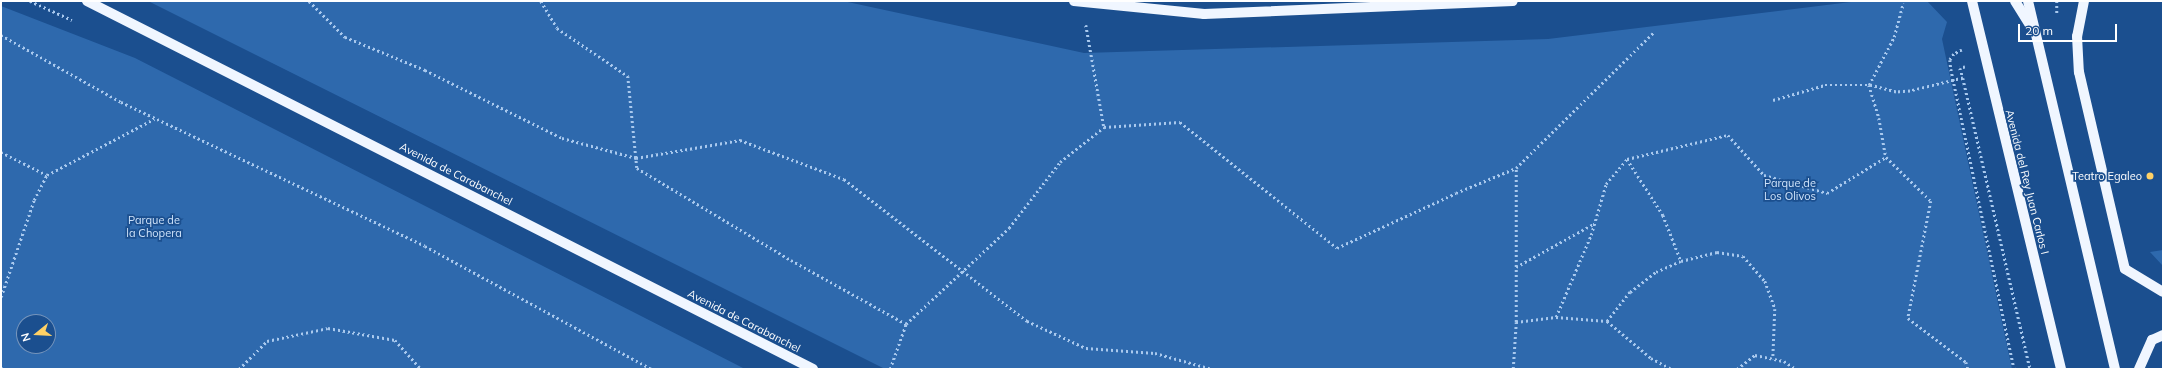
<!DOCTYPE html>
<html>
<head>
<meta charset="utf-8">
<style>
	body { margin:0 }
	#map { position:relative; width:2164px; height:370px; overflow:hidden; background:#1b4f8f; font-family:Mulish,sans-serif }
	div>[style] { position:absolute }
	.green>* { inset:0; background:#2e69ad }
	.path>* { height:2.5px; margin-top:-1.25px; transform-origin:0; background:repeating-linear-gradient(90deg,#a9c9ee 0 2px,transparent 0 5px) }
	.major>* { height:10px; margin:-5px; padding:0 5px; transform-origin:5px; border-radius:5px; background:#f0f6ff }
	.dots>* { width:11px; height:11px; translate:-50% -50%; box-sizing:border-box; border:2px solid #1b4f8f; border-radius:50% }
	span { translate:-50% -50%; white-space:nowrap; text-align:center; line-height:1.15; -webkit-text-stroke:3.5px #1b4f8f; paint-order:stroke }
	.street-label { font-size:11px; color:#fff }
	.poi-label { font-size:11px; color:#fff }
	.right { translate:-100% -50%; text-align:right }
	.park-label { font-size:11px; color:#cfe3fa }
	.frame { position:absolute; inset:0; border:2px solid #fff; pointer-events:none }
	.north { position:absolute; left:16px; top:314px; width:40px; height:40px; box-sizing:border-box; background:#1b4f8f; border:1px solid #7695bc; border-radius:50%; rotate:252deg; font-size:11px; font-weight:700; line-height:16px; text-align:center; color:#fff }
	.north::after { content:''; display:block; margin:auto; width:14px; height:18px; background:#ffd166; clip-path:polygon(50% 0,100% 100%,50% 72%,0 100%) }
	.scale { position:absolute; left:2018px; top:24px; width:99px; height:18px; box-sizing:border-box; border:2px solid #fff; border-top:0; padding-left:5px; font-size:12px; line-height:14px; white-space:nowrap; color:#fff; -webkit-text-stroke:3px #1b4f8f; paint-order:stroke }
</style>
</head>
<body>
<div id="map">
	<div class="green">
		<div style="clip-path:polygon(148px 1px,843px 1px,1084px 53px,1548px 39px,1859px 1px,1927px 1px,1947px 22px,1942px 39px,2012px 369px,885px 369px)"></div>
		<div style="clip-path:polygon(evenodd,1px 6px,135px 58px,745px 369px,1px 369px,1px 6px,24px 322px,48px 322px,48px 346px,24px 346px,24px 322px)"></div>
		<div style="clip-path:polygon(2163px 250px,2163px 266px,2150px 252px)"></div>
	</div>
	<div class="path">
		<div style="left:30px;top:1px;width:46px;rotate:24.3deg"></div>
		<div style="left:309px;top:1px;width:51px;rotate:45deg"></div>
		<div style="left:345px;top:37px;width:87px;rotate:22.4deg"></div>
		<div style="left:425px;top:70px;width:153px;rotate:26.4deg"></div>
		<div style="left:562px;top:138px;width:77px;rotate:15.1deg"></div>
		<div style="left:636px;top:158px;width:106px;rotate:-9.8deg"></div>
		<div style="left:740px;top:140px;width:111px;rotate:20.6deg"></div>
		<div style="left:844px;top:179px;width:232px;rotate:37.8deg"></div>
		<div style="left:1027px;top:321px;width:65px;rotate:24.6deg"></div>
		<div style="left:1086px;top:348px;width:69px;rotate:4.1deg"></div>
		<div style="left:1155px;top:353px;width:59px;rotate:15.7deg"></div>
		<div style="left:541px;top:1px;width:31px;rotate:59deg"></div>
		<div style="left:557px;top:28px;width:86px;rotate:34.1deg"></div>
		<div style="left:628px;top:76px;width:92px;rotate:84.4deg"></div>
		<div style="left:637px;top:168px;width:179px;rotate:30.9deg"></div>
		<div style="left:791px;top:260px;width:132px;rotate:29.1deg"></div>
		<div style="left:906px;top:324px;width:141px;rotate:-43deg"></div>
		<div style="left:1009px;top:228px;width:83px;rotate:-52.3deg"></div>
		<div style="left:1060px;top:162px;width:56px;rotate:-38.5deg"></div>
		<div style="left:1104px;top:127px;width:76px;rotate:-3.8deg"></div>
		<div style="left:1180px;top:122px;width:201px;rotate:38.7deg"></div>
		<div style="left:1337px;top:248px;width:131px;rotate:-24.8deg"></div>
		<div style="left:1456px;top:193px;width:65px;rotate:-22.6deg"></div>
		<div style="left:2057px;top:1px;width:12px;rotate:90deg"></div>
		<div style="left:1086px;top:25px;width:104px;rotate:80deg"></div>
		<div style="left:1px;top:35px;width:137px;rotate:29.2deg"></div>
		<div style="left:121px;top:102px;width:336px;rotate:25.3deg"></div>
		<div style="left:425px;top:246px;width:258px;rotate:28.5deg"></div>
		<div style="left:1962px;top:50px;width:9px;rotate:153deg"></div>
		<div style="left:1954px;top:54px;width:7px;rotate:124deg"></div>
		<div style="left:1950px;top:60px;width:9px;rotate:84deg"></div>
		<div style="left:1951px;top:69px;width:307px;rotate:78.1deg"></div>
		<div style="left:1965px;top:67px;width:5px;rotate:169deg"></div>
		<div style="left:1960px;top:68px;width:10px;rotate:73deg"></div>
		<div style="left:1963px;top:78px;width:55px;rotate:166.2deg"></div>
		<div style="left:1910px;top:91px;width:14px;rotate:176deg"></div>
		<div style="left:1896px;top:92px;width:28px;rotate:-165deg"></div>
		<div style="left:1869px;top:85px;width:34px;rotate:73deg"></div>
		<div style="left:1879px;top:118px;width:40px;rotate:80deg"></div>
		<div style="left:1886px;top:157px;width:63px;rotate:44.4deg"></div>
		<div style="left:1931px;top:201px;width:119px;rotate:101.1deg"></div>
		<div style="left:1908px;top:318px;width:73px;rotate:37.2deg"></div>
		<div style="left:1966px;top:362px;width:7px;rotate:74deg"></div>
		<div style="left:1963px;top:78px;width:299px;rotate:77deg"></div>
		<div style="left:1773px;top:100px;width:54px;rotate:-16.1deg"></div>
		<div style="left:1825px;top:85px;width:44px"></div>
		<div style="left:1869px;top:85px;width:54px;rotate:-62.5deg"></div>
		<div style="left:1894px;top:37px;width:35px;rotate:-75deg"></div>
		<div style="left:1px;top:152px;width:51px;rotate:26.6deg"></div>
		<div style="left:1627px;top:159px;width:67px;rotate:57.3deg"></div>
		<div style="left:1663px;top:215px;width:49px;rotate:68.6deg"></div>
		<div style="left:1516px;top:267px;width:90px;rotate:-29.1deg"></div>
		<div style="left:1px;top:297px;width:102px;rotate:-71.2deg"></div>
		<div style="left:34px;top:200px;width:28px;rotate:-63deg"></div>
		<div style="left:47px;top:175px;width:121px;rotate:-27.6deg"></div>
		<div style="left:1556px;top:317px;width:89px;rotate:-66.9deg"></div>
		<div style="left:1591px;top:235px;width:53px;rotate:-73.6deg"></div>
		<div style="left:1606px;top:184px;width:33px;rotate:-50deg"></div>
		<div style="left:1627px;top:159px;width:104px;rotate:-13.4deg"></div>
		<div style="left:1728px;top:135px;width:54px;rotate:48deg"></div>
		<div style="left:1764px;top:175px;width:66px;rotate:15.9deg"></div>
		<div style="left:1827px;top:193px;width:69px;rotate:-31.4deg"></div>
		<div style="left:1607px;top:321px;width:37px;rotate:-52deg"></div>
		<div style="left:1630px;top:292px;width:33px;rotate:-38deg"></div>
		<div style="left:1656px;top:272px;width:27px;rotate:-24deg"></div>
		<div style="left:1681px;top:261px;width:37px;rotate:-14deg"></div>
		<div style="left:1717px;top:252px;width:26px;rotate:9deg"></div>
		<div style="left:1743px;top:256px;width:33px;rotate:49deg"></div>
		<div style="left:1765px;top:281px;width:30px;rotate:70deg"></div>
		<div style="left:1775px;top:309px;width:50px;rotate:92.3deg"></div>
		<div style="left:1516px;top:322px;width:40px;rotate:-7.1deg"></div>
		<div style="left:1556px;top:317px;width:51px;rotate:4.5deg"></div>
		<div style="left:1607px;top:321px;width:57px;rotate:40.1deg"></div>
		<div style="left:1651px;top:358px;width:24px;rotate:28deg"></div>
		<div style="left:1px;top:368px;width:3px;rotate:18deg"></div>
		<div style="left:239px;top:369px;width:40px;rotate:-45deg"></div>
		<div style="left:267px;top:341px;width:62px;rotate:-12deg"></div>
		<div style="left:328px;top:328px;width:68px;rotate:10.2deg"></div>
		<div style="left:395px;top:340px;width:39px;rotate:48deg"></div>
		<div style="left:890px;top:369px;width:48px;rotate:-70.4deg"></div>
		<div style="left:1513px;top:369px;width:47px;rotate:-86.3deg"></div>
		<div style="left:1516px;top:322px;width:154px;rotate:-90deg"></div>
		<div style="left:1516px;top:168px;width:194px;rotate:-44.6deg"></div>
		<div style="left:1737px;top:369px;width:23px;rotate:-38deg"></div>
		<div style="left:1755px;top:355px;width:30px;rotate:12deg"></div>
		<div style="left:1784px;top:361px;width:14px;rotate:34deg"></div>
	</div>
	<div class="major">
		<div style="left:87px;top:1px;width:814px;rotate:26.88deg"></div>
		<div style="left:1074px;top:1px;width:131px;rotate:5.7deg"></div>
		<div style="left:1204px;top:14px;width:309px;rotate:-2.4deg"></div>
		<div style="left:1972px;top:1px;width:379px;rotate:76.4deg"></div>
		<div style="left:2015px;top:1px;width:28px;rotate:58deg"></div>
		<div style="left:2028px;top:1px;width:378px;rotate:76.7deg"></div>
		<div style="left:2084px;top:1px;width:36px;rotate:101deg"></div>
		<div style="left:2077px;top:36px;width:36px;rotate:87deg"></div>
		<div style="left:2079px;top:72px;width:202px;rotate:76.9deg"></div>
		<div style="left:2125px;top:269px;width:44px;rotate:31.2deg"></div>
		<div style="left:2139px;top:369px;width:32px;rotate:-66deg"></div>
		<div style="left:2152px;top:340px;width:12px;rotate:-24deg"></div>
	</div>
	<div class="dots">
		<div style="left:2150px;top:176px;background:#ffd166"></div>
	</div>
	<div class="street-label">
		<span style="left:456px;top:174px;rotate:27deg">Avenida de Carabanchel</span>
		<span style="left:2027px;top:182px;rotate:76deg">Avenida del Rey Juan Carlos I</span>
		<span style="left:744px;top:321px;rotate:27deg">Avenida de Carabanchel</span>
	</div>
	<div class="poi-label">
		<span class="right" style="left:2142px;top:176px">Teatro Egaleo</span>
	</div>
	<div class="park-label">
		<span style="left:1790px;top:190px">Parque de<br>Los Olivos</span>
		<span style="left:154px;top:227px">Parque de<br>la Chopera</span>
	</div>
	<div class="frame"></div>
	<div class="north">N</div>
	<div class="scale">20 m</div>
</div>
</body>
</html>
